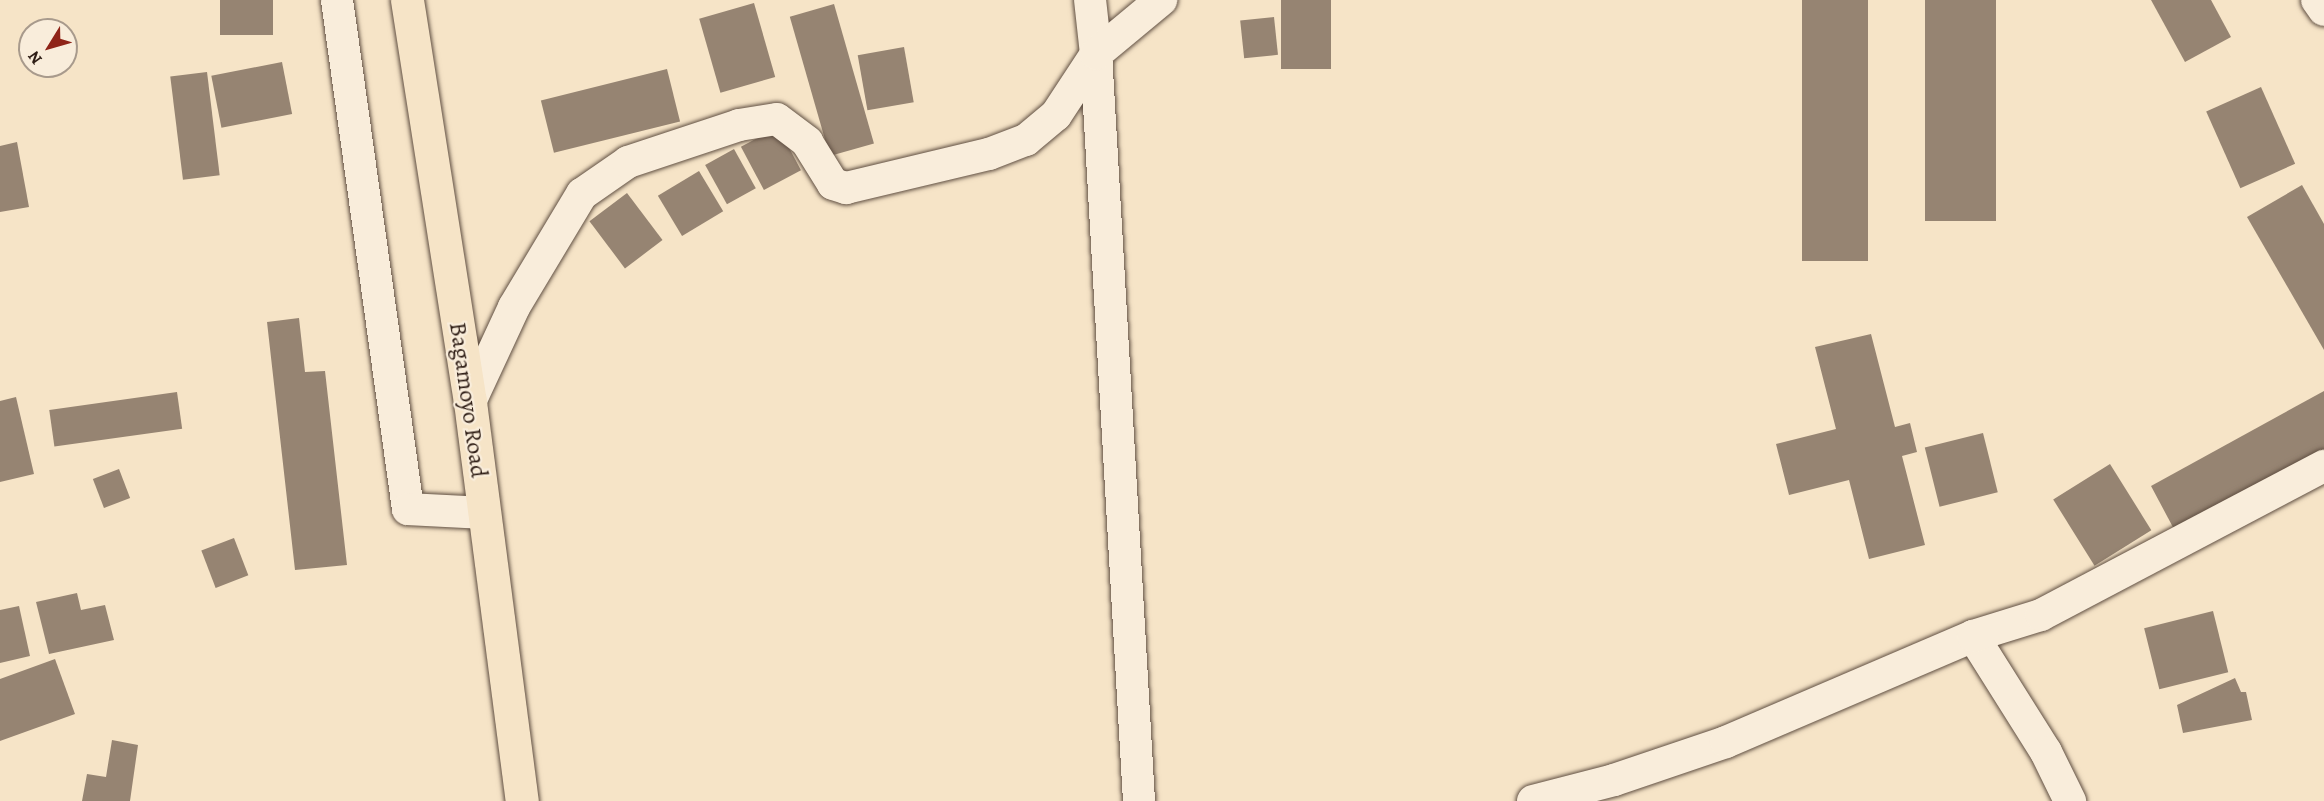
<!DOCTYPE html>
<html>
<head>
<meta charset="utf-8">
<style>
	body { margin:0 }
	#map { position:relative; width:2324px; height:801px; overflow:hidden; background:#f6e4c7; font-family:Alegreya,serif }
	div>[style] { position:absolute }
	.building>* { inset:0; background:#968472; transform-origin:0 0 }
	.roads { filter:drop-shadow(0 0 2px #604f42) drop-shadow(0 0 2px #604f42) }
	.minor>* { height:32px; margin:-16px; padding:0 16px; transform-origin:16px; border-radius:16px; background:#f9eddb }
	.trunk>* { height:33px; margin:-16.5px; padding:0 16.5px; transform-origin:16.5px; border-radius:16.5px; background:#f6e4c7 }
	span { translate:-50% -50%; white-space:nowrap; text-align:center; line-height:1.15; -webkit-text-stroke:4.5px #f9eddb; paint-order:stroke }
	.street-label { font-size:24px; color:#2e1d15 }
	.north { position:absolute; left:18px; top:18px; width:60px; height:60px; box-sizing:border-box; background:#f9eddb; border:2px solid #a89a8c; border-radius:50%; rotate:233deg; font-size:16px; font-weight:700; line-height:24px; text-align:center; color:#2e1d15 }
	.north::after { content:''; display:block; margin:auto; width:21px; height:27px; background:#8f2418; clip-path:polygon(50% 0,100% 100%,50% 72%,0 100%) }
</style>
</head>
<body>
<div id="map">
	<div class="building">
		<div style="left:220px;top:0;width:53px;height:35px"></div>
		<div style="left:1281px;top:0;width:50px;height:69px"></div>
		<div style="left:1802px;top:0;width:66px;height:261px"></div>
		<div style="left:1925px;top:0;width:71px;height:221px"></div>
		<div style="clip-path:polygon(2151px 0,2211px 0,2231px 37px,2185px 62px)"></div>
		<div style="left:754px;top:3px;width:77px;height:57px;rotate:74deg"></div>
		<div style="left:834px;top:4px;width:145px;height:46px;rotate:74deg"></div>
		<div style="left:1274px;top:17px;width:38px;height:34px;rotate:84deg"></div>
		<div style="left:904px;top:47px;width:56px;height:47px;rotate:80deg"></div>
		<div style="left:282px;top:62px;width:53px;height:72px;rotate:79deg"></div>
		<div style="left:667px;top:69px;width:54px;height:130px;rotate:76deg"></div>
		<div style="left:207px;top:72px;width:104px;height:37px;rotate:83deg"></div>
		<div style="left:2261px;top:87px;width:84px;height:60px;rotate:66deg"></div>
		<div style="left:778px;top:127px;width:49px;height:42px;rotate:62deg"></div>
		<div style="clip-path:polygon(17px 142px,29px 207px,0 212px,0 146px)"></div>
		<div style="left:734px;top:149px;width:45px;height:33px;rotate:61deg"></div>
		<div style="left:699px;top:171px;width:47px;height:48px;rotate:59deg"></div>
		<div style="clip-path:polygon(2302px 185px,2324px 224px,2324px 350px,2247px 217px)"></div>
		<div style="left:627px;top:193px;width:59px;height:47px;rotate:53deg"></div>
		<div style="clip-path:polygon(299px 318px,305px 372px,325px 371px,347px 565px,295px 570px,267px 322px)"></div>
		<div style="clip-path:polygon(1871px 334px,1895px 427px,1910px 423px,1917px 452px,1902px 456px,1925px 545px,1869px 559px,1849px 480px,1789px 495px,1776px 444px,1836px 429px,1815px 347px)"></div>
		<div style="clip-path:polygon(2324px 391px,2324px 449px,2175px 531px,2151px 486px)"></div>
		<div style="left:177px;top:392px;width:37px;height:129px;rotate:82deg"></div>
		<div style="clip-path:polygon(16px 397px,34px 474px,0 482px,0 401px)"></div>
		<div style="left:1983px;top:433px;width:61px;height:60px;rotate:76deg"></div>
		<div style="left:2110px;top:464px;width:78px;height:67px;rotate:58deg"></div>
		<div style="left:119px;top:469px;width:31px;height:28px;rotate:69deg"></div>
		<div style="left:234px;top:538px;width:40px;height:35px;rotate:69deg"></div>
		<div style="clip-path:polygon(77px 593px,81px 610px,105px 605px,114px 640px,49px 654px,36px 602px)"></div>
		<div style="clip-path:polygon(19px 606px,30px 656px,0 663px,0 610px)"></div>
		<div style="left:2213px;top:611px;width:63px;height:71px;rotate:76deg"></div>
		<div style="clip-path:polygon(55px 659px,75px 714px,0 741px,0 679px)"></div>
		<div style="clip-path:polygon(2235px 678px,2241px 692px,2246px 692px,2252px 720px,2183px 733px,2177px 705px)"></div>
		<div style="clip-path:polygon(112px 740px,138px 745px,130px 801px,82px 801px,87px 774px,106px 777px)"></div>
	</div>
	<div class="roads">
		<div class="minor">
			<div style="left:337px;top:0;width:514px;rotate:82.06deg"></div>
			<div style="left:408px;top:509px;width:76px;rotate:3deg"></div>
			<div style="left:2317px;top:0;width:12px;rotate:55deg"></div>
			<div style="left:470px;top:402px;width:105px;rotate:-65.1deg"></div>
			<div style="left:514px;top:307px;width:132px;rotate:-59deg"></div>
			<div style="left:582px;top:194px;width:56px;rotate:-34.8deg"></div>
			<div style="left:628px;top:162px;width:117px;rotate:-18.4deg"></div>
			<div style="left:739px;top:125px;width:38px;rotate:-9deg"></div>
			<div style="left:777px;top:119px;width:38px;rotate:37deg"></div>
			<div style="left:807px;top:142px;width:49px;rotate:58.2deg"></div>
			<div style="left:833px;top:184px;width:14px;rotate:17deg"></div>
			<div style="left:846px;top:188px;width:147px;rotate:-13.4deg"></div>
			<div style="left:989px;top:154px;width:40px;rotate:-21deg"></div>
			<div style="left:1026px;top:140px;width:39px;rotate:-40deg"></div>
			<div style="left:1056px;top:115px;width:73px;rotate:-56.7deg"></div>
			<div style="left:1096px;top:54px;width:54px;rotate:-96.3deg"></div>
			<div style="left:1973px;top:636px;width:137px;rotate:57.8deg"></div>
			<div style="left:2046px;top:752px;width:55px;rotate:63.9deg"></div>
			<div style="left:1139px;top:801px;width:748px;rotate:-93.29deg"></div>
			<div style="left:1096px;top:54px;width:85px;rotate:-39.7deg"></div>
			<div style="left:1533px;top:801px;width:84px;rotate:-14.5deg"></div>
			<div style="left:1614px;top:780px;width:118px;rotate:-18.7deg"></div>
			<div style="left:1726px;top:742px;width:269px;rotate:-23.2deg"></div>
			<div style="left:1973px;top:636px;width:71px;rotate:-17.2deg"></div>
			<div style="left:2041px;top:615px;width:320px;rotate:-27.8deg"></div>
		</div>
		<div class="trunk">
			<div style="left:407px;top:0;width:407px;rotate:81.1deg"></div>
			<div style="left:470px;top:402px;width:402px;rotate:82.6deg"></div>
		</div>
	</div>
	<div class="street-label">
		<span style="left:468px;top:400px;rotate:82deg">Bagamoyo Road</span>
	</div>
	<div class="north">N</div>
</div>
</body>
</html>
